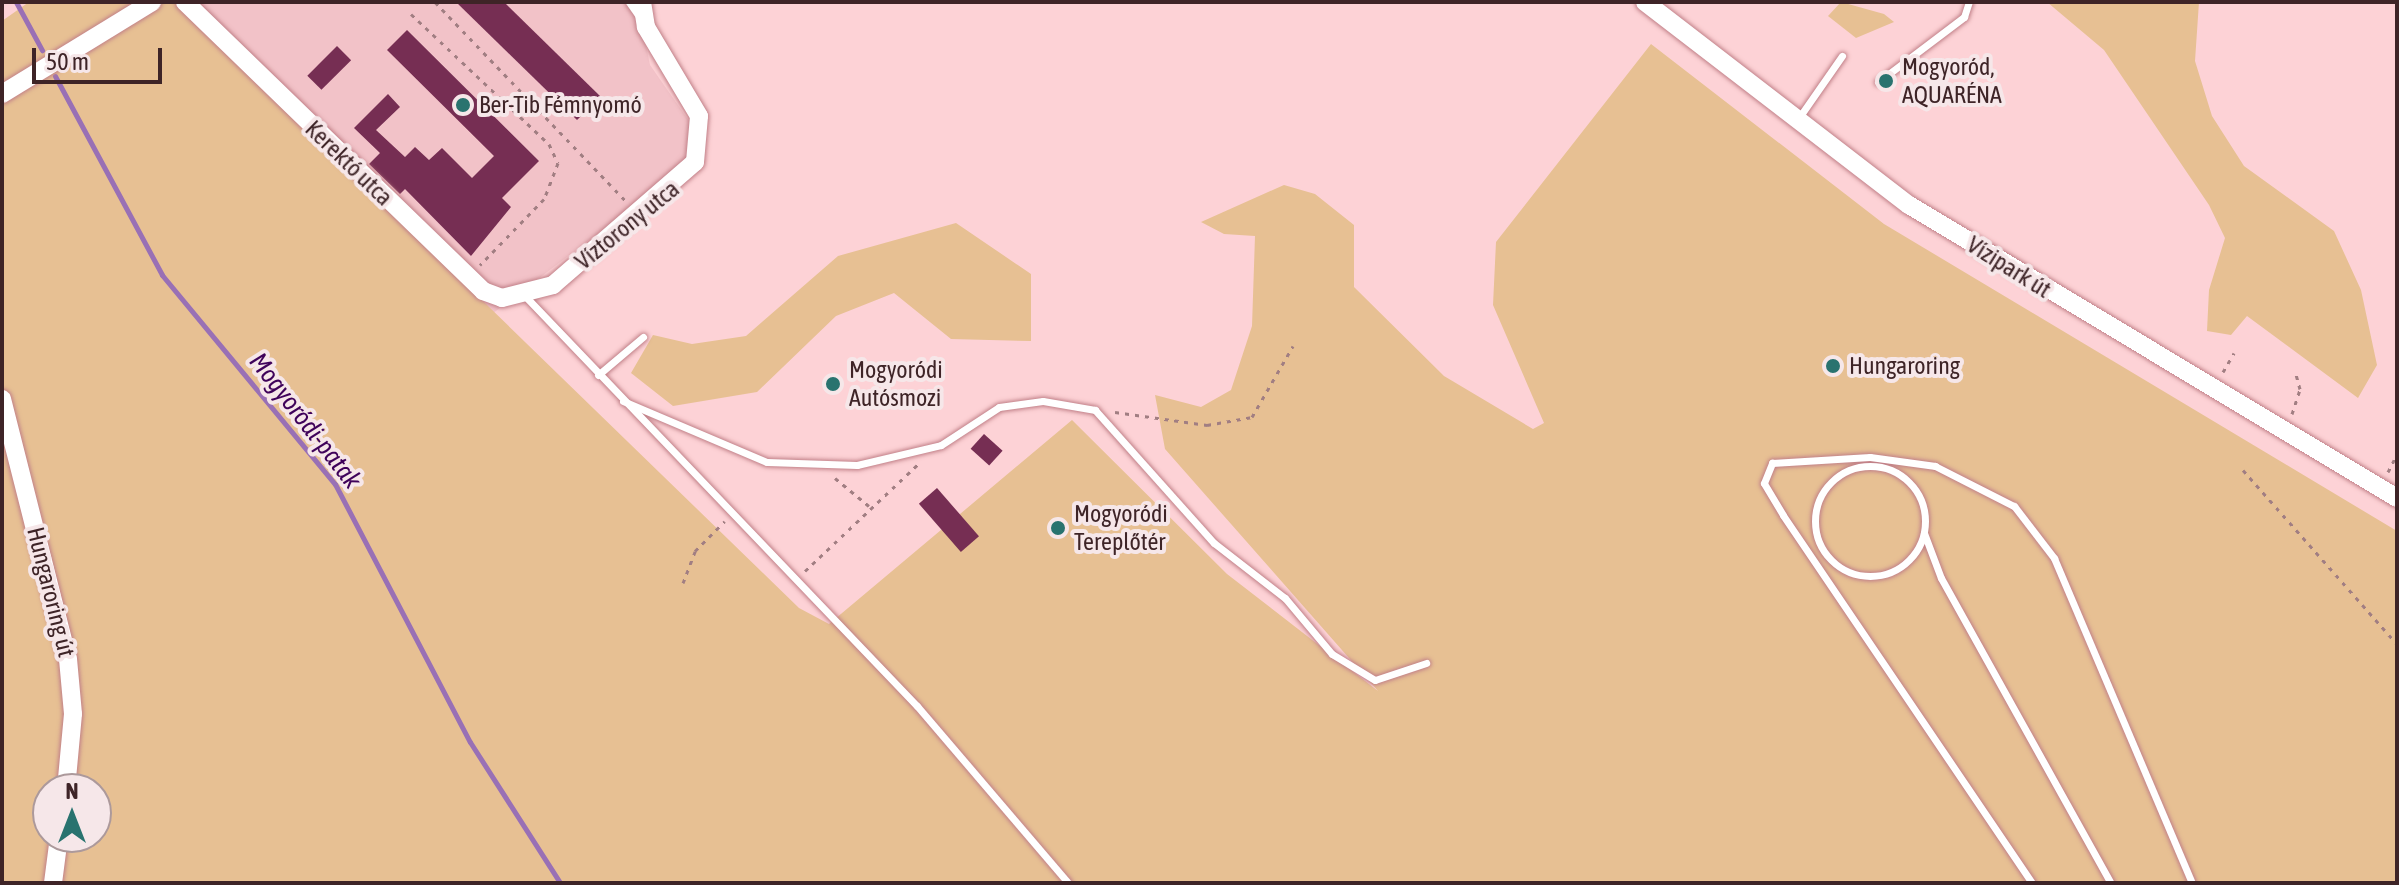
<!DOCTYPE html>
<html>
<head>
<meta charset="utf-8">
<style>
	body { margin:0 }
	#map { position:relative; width:2399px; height:885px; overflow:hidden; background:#fdd2d6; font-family:"Asap Condensed",sans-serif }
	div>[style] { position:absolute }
	.built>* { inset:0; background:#f2c2c8 }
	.green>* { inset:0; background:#e7c093 }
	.stream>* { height:5px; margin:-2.5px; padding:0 2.5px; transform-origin:2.5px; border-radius:2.5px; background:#9970b5 }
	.building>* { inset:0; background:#762e53; transform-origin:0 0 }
	.path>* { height:3px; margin-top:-1.5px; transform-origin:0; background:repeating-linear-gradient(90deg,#a17e82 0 4px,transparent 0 10px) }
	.roads { filter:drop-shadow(0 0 2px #c18088) drop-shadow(0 0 2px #c18088) }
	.service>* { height:7px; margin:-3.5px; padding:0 3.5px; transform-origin:3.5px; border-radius:3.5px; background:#fff }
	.service>.ring { margin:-3.5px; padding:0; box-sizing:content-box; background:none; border:7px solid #fff; border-radius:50% }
	.tertiary>* { height:18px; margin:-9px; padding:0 9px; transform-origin:9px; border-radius:9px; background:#fff }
	.dots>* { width:22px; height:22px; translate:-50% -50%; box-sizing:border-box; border:4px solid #f6e7e9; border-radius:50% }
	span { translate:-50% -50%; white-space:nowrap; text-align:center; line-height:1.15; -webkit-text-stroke:8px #f6e7e9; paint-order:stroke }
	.poi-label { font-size:24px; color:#3e2427 }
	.left { translate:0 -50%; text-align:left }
	.street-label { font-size:24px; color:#3e2427 }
	.water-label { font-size:26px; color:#3f025a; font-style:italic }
	.frame { position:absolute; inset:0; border:4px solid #3e2427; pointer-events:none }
	.north { position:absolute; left:32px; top:773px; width:80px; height:80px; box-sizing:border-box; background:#f6e7e9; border:2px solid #ac999b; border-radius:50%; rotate:0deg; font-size:22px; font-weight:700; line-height:32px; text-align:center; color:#3e2427 }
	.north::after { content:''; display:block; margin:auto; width:28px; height:36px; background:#29736f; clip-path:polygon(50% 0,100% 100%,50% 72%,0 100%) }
	.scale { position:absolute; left:32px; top:48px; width:130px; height:36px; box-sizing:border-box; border:4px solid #3e2427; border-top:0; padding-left:10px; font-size:24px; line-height:28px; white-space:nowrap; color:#3e2427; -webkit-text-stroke:6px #f6e7e9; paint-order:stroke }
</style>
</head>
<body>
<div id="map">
	<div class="built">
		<div style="clip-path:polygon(175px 2px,637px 2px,650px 65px,689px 121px,692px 147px,685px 167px,492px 314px)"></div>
	</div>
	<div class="green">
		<div style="clip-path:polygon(evenodd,29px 2px,175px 2px,799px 608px,829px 624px,1072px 420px,1227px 574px,1378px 691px,1165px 449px,1155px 395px,1201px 407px,1231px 390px,1252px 326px,1255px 236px,1224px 234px,1201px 222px,1284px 185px,1315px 194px,1354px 225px,1354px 287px,1444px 376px,1533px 429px,1544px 423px,1493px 305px,1496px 242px,1651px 44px,1884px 224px,2397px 531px,2397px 883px,2px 883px,2px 21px,29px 2px,48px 789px,96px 789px,96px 837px,48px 837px,48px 789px)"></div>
		<div style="clip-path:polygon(1841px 2px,1884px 14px,1894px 22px,1856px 38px,1828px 16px)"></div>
		<div style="clip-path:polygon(2047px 2px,2199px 2px,2195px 61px,2212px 116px,2244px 166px,2334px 231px,2361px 290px,2377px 365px,2358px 398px,2247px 316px,2231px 335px,2207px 331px,2209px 290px,2225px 238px,2209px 205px,2104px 50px)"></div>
		<div style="clip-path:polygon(956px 223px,1031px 274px,1031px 341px,951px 339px,894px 293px,836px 316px,757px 392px,673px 406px,631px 373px,653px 335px,692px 344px,746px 336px,838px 256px)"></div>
	</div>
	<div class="stream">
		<div style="left:16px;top:2px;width:55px;rotate:61.6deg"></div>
		<div style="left:55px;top:76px;width:226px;rotate:61.7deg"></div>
		<div style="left:162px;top:275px;width:271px;rotate:50.4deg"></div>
		<div style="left:335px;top:484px;width:291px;rotate:62.4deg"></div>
		<div style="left:470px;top:742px;width:167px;rotate:57.4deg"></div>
	</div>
	<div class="building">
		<div style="clip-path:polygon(456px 2px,504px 2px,601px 97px,577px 120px)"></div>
		<div style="clip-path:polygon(407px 30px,539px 161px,502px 198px,511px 207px,471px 256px,405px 189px,400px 194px,369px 164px,380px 153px,354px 128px,388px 94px,400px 107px,376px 130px,405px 157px,415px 147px,429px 160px,442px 148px,472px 178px,494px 156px,387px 50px)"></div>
		<div style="left:337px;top:46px;width:20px;height:42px;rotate:45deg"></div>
		<div style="left:984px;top:434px;width:25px;height:20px;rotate:42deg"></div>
		<div style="left:937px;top:488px;width:64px;height:24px;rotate:49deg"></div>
	</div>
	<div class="path">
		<div style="left:435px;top:2px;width:276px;rotate:46.2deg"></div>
		<div style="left:1870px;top:2px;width:26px"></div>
		<div style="left:411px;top:14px;width:190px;rotate:43.3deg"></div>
		<div style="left:549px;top:144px;width:21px;rotate:65deg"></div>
		<div style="left:558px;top:163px;width:39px;rotate:111deg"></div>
		<div style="left:544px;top:199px;width:92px;rotate:134.1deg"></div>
		<div style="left:2223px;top:372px;width:22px;rotate:-60deg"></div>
		<div style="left:1115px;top:412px;width:93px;rotate:8deg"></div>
		<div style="left:1207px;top:425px;width:46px;rotate:-10.1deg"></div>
		<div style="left:1252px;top:417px;width:82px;rotate:-60deg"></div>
		<div style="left:2292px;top:414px;width:26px;rotate:-72deg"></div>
		<div style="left:2300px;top:389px;width:16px;rotate:-105deg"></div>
		<div style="left:2243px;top:470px;width:232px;rotate:48.5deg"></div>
		<div style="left:2388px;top:472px;width:20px;rotate:-63deg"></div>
		<div style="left:835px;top:478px;width:44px;rotate:39.5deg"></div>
		<div style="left:805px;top:571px;width:156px;rotate:-43.4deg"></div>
		<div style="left:683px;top:583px;width:34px;rotate:-69deg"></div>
		<div style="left:695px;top:551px;width:42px;rotate:-45deg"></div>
	</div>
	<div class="roads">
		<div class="service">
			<div style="left:629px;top:2px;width:16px;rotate:55deg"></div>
			<div style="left:1878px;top:82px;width:108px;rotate:-37.1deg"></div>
			<div style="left:1964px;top:17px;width:16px;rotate:-72deg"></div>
			<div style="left:1798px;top:119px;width:77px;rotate:-55.1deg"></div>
			<div style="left:526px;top:297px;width:566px;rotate:46.29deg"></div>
			<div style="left:917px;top:706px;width:233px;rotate:49.5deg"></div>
			<div style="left:598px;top:375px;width:59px;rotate:-40.2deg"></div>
			<div style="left:623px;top:401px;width:156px;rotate:23deg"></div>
			<div style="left:767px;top:462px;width:90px;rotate:1.9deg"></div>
			<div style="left:857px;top:465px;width:86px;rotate:-13.4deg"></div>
			<div style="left:941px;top:445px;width:69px;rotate:-33.2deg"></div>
			<div style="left:999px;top:407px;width:44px;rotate:-7.8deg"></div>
			<div style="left:1043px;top:401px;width:53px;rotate:9.8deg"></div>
			<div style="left:1095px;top:410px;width:178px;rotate:48.2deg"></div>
			<div style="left:1214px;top:543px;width:90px;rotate:37.8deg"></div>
			<div style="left:1285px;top:598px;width:73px;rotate:50deg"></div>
			<div style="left:1332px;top:654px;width:50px;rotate:31.2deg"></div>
			<div style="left:1375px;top:680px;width:54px;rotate:-18.4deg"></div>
			<div class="ring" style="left:1815px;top:466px;width:103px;height:103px"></div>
			<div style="left:1924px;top:533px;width:48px;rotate:69.3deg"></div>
			<div style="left:1941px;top:578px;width:349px;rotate:60.9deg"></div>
			<div style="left:2032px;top:883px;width:444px;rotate:-124.1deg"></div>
			<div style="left:1783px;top:515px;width:37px;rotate:-121deg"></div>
			<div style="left:1764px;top:483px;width:22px;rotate:-68deg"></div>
			<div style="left:1772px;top:463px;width:98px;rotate:-3.5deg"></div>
			<div style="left:1870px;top:457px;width:66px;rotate:7.9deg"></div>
			<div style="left:1935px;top:466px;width:89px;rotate:26.9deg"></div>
			<div style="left:2014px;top:506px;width:66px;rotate:52.4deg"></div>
			<div style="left:2054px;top:558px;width:353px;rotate:67deg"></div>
		</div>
		<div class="tertiary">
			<div style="left:185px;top:2px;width:415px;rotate:44.1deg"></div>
			<div style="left:483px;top:291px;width:20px;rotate:20deg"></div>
			<div style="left:502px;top:298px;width:53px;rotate:-14.3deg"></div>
			<div style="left:553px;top:285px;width:188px;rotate:-40.9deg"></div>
			<div style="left:695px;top:162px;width:46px;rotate:-85deg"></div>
			<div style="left:699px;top:116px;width:104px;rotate:-120.8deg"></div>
			<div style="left:646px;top:27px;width:25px;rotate:-99deg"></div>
			<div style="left:1645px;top:2px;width:333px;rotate:37.6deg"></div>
			<div style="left:1909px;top:205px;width:569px;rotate:30.98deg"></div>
			<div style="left:2px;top:94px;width:176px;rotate:-31.5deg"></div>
			<div style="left:2px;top:399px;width:268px;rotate:75.8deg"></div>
			<div style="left:68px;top:659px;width:55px;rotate:84.8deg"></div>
			<div style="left:73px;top:714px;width:75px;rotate:95.3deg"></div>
			<div style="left:53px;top:883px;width:46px;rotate:-82.6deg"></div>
		</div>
	</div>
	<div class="dots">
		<div style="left:1886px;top:81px;background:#29736f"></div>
		<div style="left:463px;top:105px;background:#29736f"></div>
		<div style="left:1833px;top:366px;background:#29736f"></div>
		<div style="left:833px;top:384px;background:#29736f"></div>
		<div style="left:1058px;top:528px;background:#29736f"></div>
	</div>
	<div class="poi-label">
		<span class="left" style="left:1902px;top:81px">Mogyoród,<br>AQUARÉNA</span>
		<span class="left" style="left:479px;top:105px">Ber-Tib Fémnyomó</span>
		<span class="left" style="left:1849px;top:366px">Hungaroring</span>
		<span class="left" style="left:849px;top:384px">Mogyoródi<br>Autósmozi</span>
		<span class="left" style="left:1074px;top:528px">Mogyoródi<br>Tereplőtér</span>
	</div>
	<div class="street-label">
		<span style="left:349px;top:163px;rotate:44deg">Kerektó utca</span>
		<span style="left:627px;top:225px;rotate:-39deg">Víztorony utca</span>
		<span style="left:2009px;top:267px;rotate:32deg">Vízipark út</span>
		<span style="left:51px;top:592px;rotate:76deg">Hungaroring út</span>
	</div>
	<div class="water-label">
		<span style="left:305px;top:421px;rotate:52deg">Mogyoródi-patak</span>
	</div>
	<div class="frame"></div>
	<div class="north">N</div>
	<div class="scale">50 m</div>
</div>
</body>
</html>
